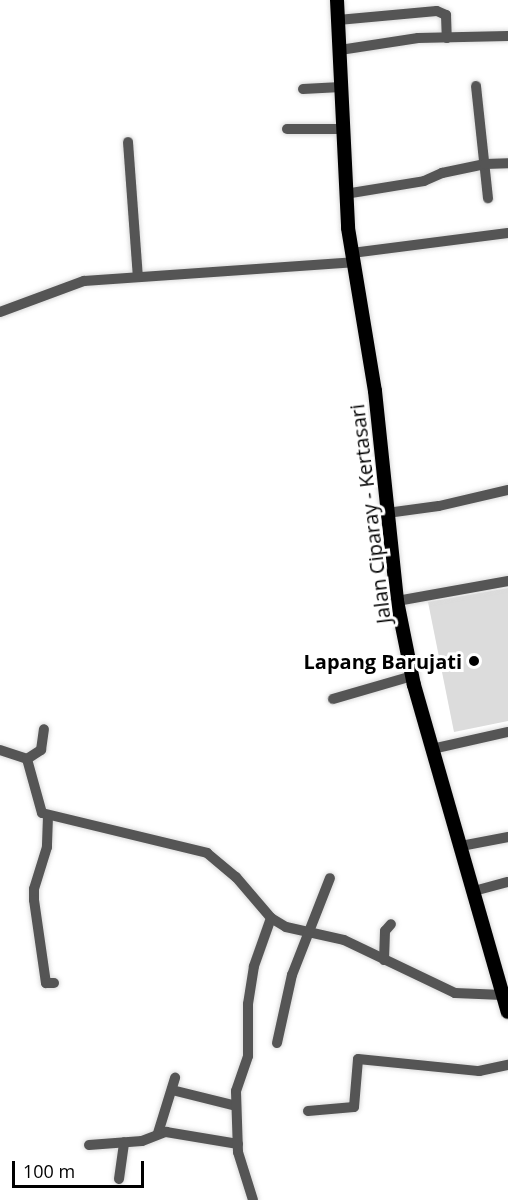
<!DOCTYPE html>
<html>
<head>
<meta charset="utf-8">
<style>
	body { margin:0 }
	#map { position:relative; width:508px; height:1200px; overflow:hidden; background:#fff; font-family:"Open Sans",sans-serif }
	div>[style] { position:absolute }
	.green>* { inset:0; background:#dcdcdc }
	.roads { filter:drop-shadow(0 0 2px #dbdbdb) drop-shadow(0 0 2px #dbdbdb) }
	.minor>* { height:10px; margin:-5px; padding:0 5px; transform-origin:5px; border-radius:5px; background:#555 }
	.major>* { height:14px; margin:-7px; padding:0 7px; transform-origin:7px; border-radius:7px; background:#000 }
	.dots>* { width:16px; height:16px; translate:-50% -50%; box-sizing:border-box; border:3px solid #fff; border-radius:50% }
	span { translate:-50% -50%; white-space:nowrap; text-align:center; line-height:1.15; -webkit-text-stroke:6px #fff; paint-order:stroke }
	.street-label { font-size:20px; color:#000 }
	.poi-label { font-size:20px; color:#000; font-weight:700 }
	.right { translate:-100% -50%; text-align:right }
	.scale { position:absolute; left:12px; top:1161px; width:132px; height:27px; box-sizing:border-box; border:3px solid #000; border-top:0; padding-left:8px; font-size:18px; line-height:21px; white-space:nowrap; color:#000; -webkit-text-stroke:4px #fff; paint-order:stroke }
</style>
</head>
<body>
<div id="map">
	<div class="green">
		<div style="clip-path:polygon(508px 588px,508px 721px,454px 732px,428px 602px)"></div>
	</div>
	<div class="roads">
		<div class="minor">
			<div style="left:338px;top:20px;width:99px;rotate:-5.2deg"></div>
			<div style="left:437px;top:11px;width:10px;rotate:24deg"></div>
			<div style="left:446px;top:15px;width:23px;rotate:88deg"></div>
			<div style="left:340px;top:50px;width:79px;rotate:-8.7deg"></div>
			<div style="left:418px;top:38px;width:90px;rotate:-1.3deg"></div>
			<div style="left:476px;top:86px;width:113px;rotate:83.9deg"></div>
			<div style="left:303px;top:89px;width:38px;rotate:-3deg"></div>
			<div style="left:287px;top:129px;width:56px"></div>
			<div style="left:128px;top:142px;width:135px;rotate:85.8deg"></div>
			<div style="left:345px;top:194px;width:80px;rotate:-9.3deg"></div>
			<div style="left:424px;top:181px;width:20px;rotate:-24deg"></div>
			<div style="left:442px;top:173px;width:44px;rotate:-11.8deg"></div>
			<div style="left:485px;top:164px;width:23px;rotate:-2deg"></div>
			<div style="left:352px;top:253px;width:157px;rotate:-7.3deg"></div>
			<div style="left:0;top:312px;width:90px;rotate:-20.3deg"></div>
			<div style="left:84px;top:281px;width:270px;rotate:-4deg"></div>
			<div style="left:387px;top:513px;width:52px;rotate:-7.7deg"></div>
			<div style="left:439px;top:506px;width:71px;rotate:-13.1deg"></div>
			<div style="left:397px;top:601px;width:113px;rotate:-10.2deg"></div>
			<div style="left:333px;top:699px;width:82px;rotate:-16.2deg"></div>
			<div style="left:432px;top:749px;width:78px;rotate:-12.6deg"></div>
			<div style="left:0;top:750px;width:28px;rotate:18deg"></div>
			<div style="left:27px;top:759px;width:56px;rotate:74.5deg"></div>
			<div style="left:42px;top:813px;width:170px;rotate:13.6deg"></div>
			<div style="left:207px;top:853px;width:38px;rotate:40deg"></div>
			<div style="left:236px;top:877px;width:54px;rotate:49.5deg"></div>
			<div style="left:271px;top:918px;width:17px;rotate:31deg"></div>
			<div style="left:286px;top:927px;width:59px;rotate:12.6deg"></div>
			<div style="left:344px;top:940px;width:123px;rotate:25.5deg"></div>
			<div style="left:455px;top:993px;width:48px;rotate:2.4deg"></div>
			<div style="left:27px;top:759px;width:17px;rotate:-33deg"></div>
			<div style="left:41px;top:750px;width:21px;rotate:-82deg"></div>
			<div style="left:48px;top:816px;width:31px;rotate:92deg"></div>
			<div style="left:47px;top:847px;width:44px;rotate:107.2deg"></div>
			<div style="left:34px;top:889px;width:11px;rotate:90deg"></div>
			<div style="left:34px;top:900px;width:84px;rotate:81.8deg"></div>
			<div style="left:46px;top:983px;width:8px"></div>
			<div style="left:461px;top:846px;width:48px;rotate:-10.8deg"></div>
			<div style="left:474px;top:891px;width:35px;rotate:-15deg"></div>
			<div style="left:384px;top:960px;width:29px;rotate:-88deg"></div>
			<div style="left:385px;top:931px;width:9px;rotate:-49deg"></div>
			<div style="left:277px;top:1043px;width:70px;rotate:-77.6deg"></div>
			<div style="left:292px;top:975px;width:104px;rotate:-68.6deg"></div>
			<div style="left:172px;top:1090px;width:66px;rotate:14deg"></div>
			<div style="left:308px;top:1111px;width:46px;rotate:-5deg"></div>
			<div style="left:354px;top:1107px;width:48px;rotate:-85.2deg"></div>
			<div style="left:358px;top:1059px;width:122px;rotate:5.7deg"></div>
			<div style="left:479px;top:1071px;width:30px;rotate:-12deg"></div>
			<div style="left:158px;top:1133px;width:58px;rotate:-72.8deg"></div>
			<div style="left:89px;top:1145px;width:53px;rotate:-4.3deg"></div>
			<div style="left:142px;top:1141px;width:26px;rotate:-21deg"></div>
			<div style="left:166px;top:1132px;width:73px;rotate:9.5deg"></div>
			<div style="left:119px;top:1179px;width:37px;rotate:-82deg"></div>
			<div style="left:253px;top:1200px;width:50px;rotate:-107.4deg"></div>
			<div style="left:238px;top:1152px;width:61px;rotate:-91.9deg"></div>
			<div style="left:236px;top:1091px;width:37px;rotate:-71deg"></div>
			<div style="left:248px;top:1056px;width:52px;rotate:-90deg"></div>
			<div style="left:248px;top:1004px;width:38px;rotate:-81deg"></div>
			<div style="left:254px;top:966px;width:51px;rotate:-70.5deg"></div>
		</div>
		<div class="major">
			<div style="left:337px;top:0;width:228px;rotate:87.2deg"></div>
			<div style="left:348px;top:228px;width:165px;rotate:80.6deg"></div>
			<div style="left:375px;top:391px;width:211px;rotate:84deg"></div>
			<div style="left:397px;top:601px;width:86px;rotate:78.6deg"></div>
			<div style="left:414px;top:685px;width:340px;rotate:74deg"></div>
		</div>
	</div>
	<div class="dots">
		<div style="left:474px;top:661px;background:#000"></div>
	</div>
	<div class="street-label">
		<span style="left:370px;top:514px;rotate:-97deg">Jalan Ciparay - Kertasari</span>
	</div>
	<div class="poi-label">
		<span class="right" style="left:462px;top:661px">Lapang Barujati</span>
	</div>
	<div class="scale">100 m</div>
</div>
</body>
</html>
